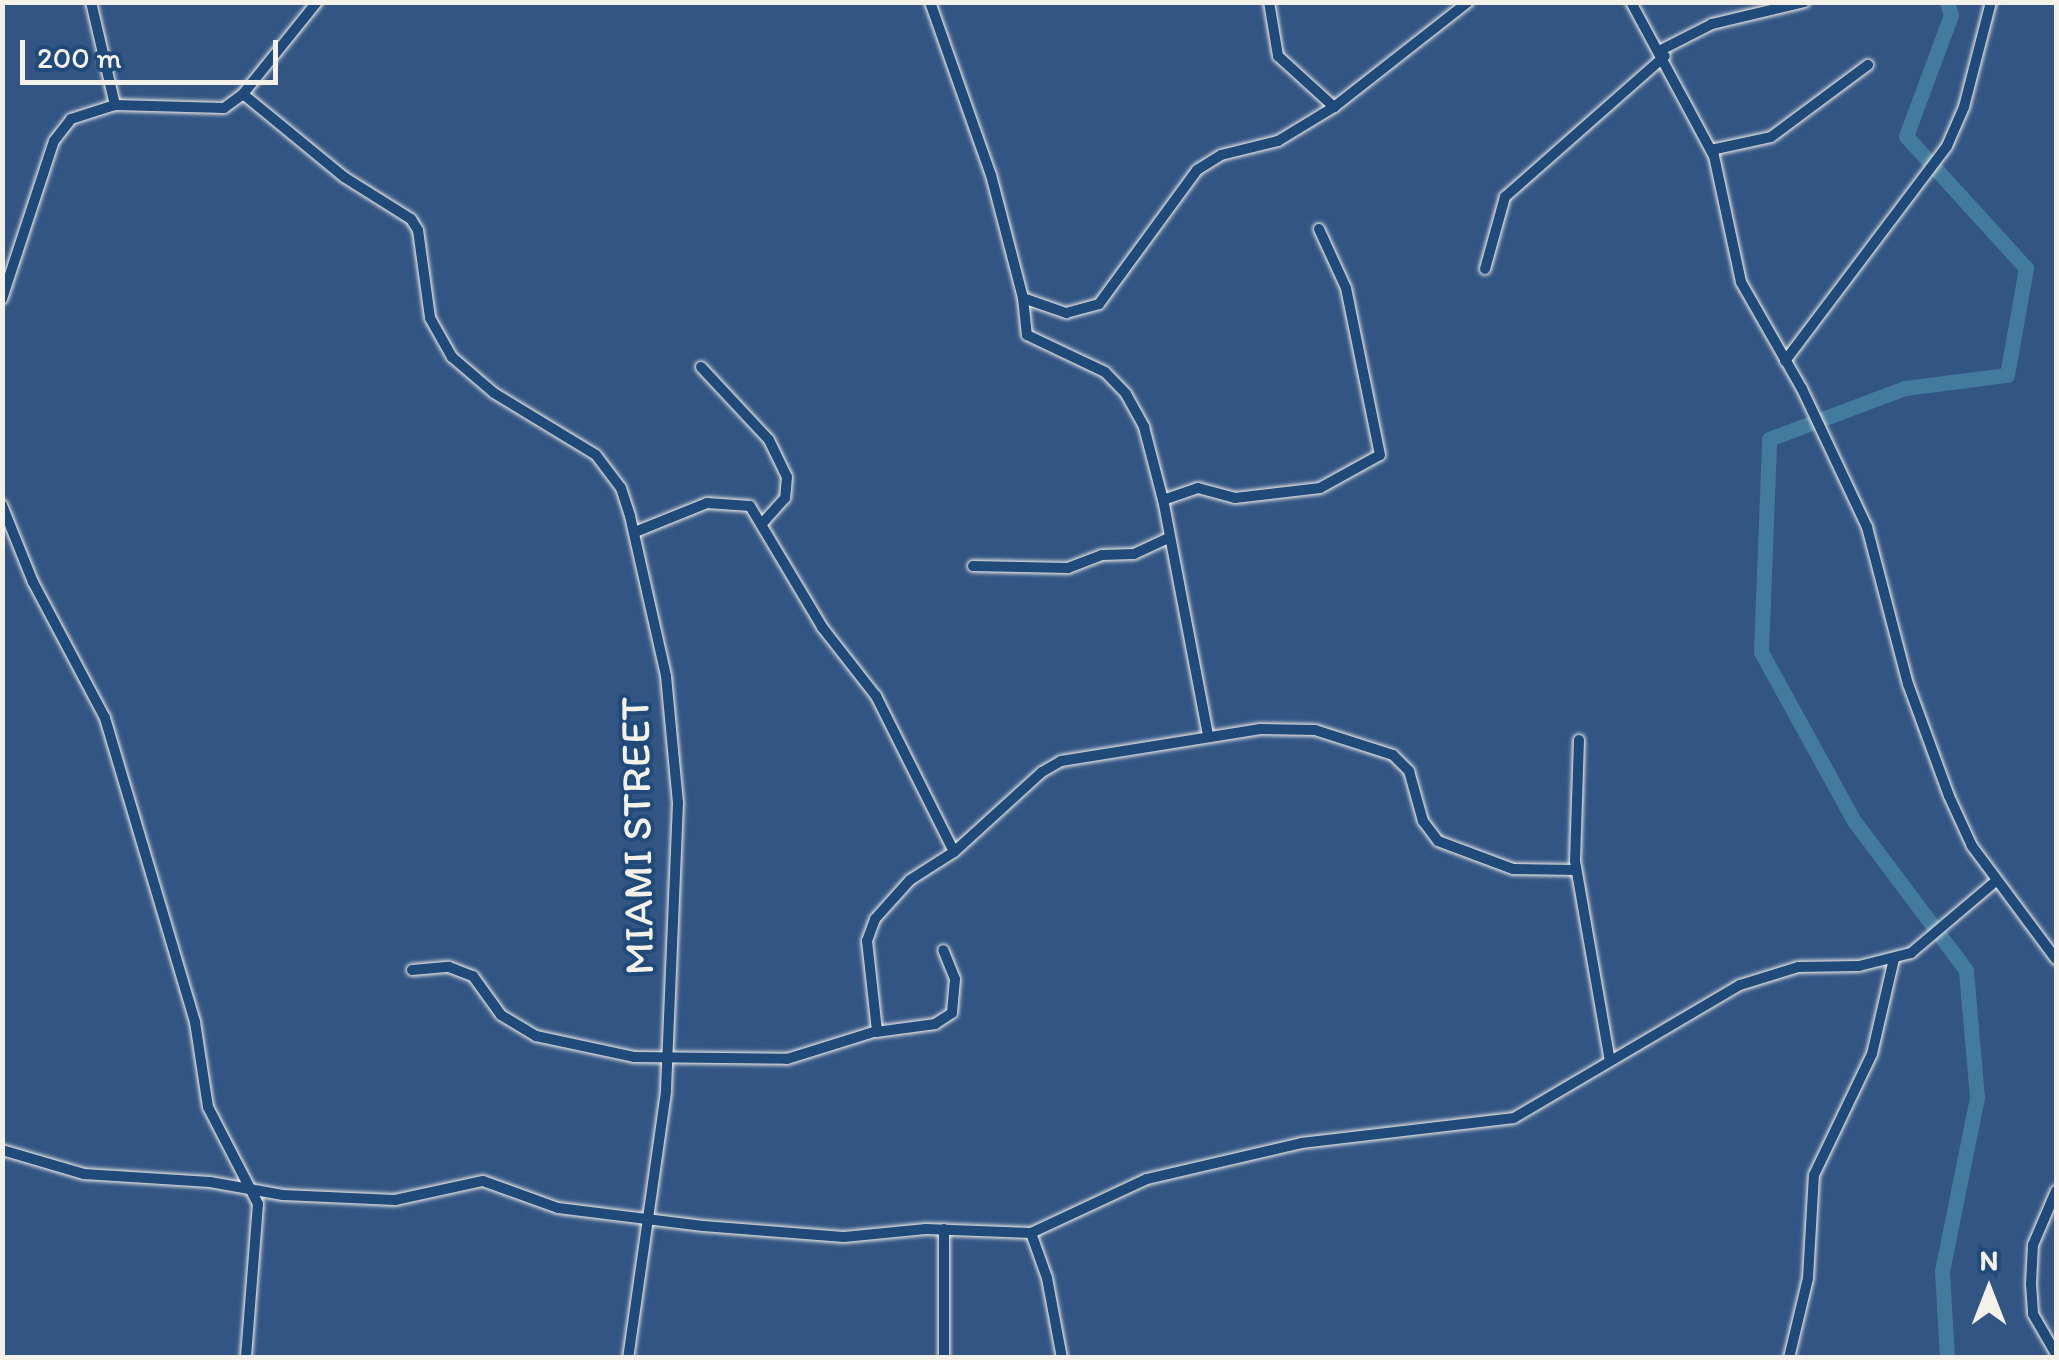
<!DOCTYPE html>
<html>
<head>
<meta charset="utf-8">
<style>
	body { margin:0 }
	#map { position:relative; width:2059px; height:1360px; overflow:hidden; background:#335584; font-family:Itim,sans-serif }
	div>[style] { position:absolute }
	.river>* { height:15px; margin:-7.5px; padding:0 7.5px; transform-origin:7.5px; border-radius:7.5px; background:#437b9e }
	.roads { filter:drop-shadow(0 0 2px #f4f1e8) drop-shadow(0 0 2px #f4f1e8) }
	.street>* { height:10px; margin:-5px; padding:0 5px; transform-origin:5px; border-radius:5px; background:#1f4a7a }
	span { translate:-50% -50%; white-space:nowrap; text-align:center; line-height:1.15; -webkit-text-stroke:8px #1f4a7a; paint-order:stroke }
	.street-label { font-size:42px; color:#f4f1e8 }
	.frame { position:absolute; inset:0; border:5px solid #f4f1e8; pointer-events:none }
	.north { position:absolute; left:1939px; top:1240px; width:100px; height:100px; -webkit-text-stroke:8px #1f4a7a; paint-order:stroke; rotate:0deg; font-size:28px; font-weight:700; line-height:40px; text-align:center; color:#f4f1e8 }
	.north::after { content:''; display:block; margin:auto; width:35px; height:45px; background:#f4f1e8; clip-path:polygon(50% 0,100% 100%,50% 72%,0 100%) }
	.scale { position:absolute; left:20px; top:40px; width:258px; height:45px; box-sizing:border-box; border:5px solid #f4f1e8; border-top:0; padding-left:12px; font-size:30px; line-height:35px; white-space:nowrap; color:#f4f1e8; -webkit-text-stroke:8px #1f4a7a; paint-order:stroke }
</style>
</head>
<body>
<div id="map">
	<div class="river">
		<div style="left:1947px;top:1358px;width:87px;rotate:-93.3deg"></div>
		<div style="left:1942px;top:1271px;width:177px;rotate:-78.6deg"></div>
		<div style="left:1977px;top:1097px;width:127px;rotate:-95deg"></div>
		<div style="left:1966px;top:970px;width:186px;rotate:-126.9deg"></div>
		<div style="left:1854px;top:821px;width:193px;rotate:-118.8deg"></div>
		<div style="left:1761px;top:652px;width:213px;rotate:-87.8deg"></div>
		<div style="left:1769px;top:439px;width:145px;rotate:-20.6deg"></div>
		<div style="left:1905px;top:388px;width:103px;rotate:-7.3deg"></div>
		<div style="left:2007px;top:375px;width:109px;rotate:-79.9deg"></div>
		<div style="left:2026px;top:268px;width:178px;rotate:-132.3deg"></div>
		<div style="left:1906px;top:136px;width:129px;rotate:-69.6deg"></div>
		<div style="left:1951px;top:15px;width:14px;rotate:-107deg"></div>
	</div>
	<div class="roads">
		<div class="street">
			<div style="left:91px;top:2px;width:106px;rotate:76.9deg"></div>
			<div style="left:930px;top:2px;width:183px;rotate:70.6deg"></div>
			<div style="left:991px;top:175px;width:127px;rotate:75.4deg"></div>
			<div style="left:1023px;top:298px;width:46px;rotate:19.2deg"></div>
			<div style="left:1066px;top:313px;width:34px;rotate:-15deg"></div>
			<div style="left:1099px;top:304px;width:166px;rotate:-53.8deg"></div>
			<div style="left:1197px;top:170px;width:28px;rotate:-32deg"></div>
			<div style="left:1221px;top:155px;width:59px;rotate:-13.8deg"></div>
			<div style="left:1278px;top:141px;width:66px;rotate:-31.3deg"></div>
			<div style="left:1334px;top:107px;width:170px;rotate:-38.1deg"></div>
			<div style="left:1269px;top:2px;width:55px;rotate:80.5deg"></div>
			<div style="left:1278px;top:56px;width:76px;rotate:42.3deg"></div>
			<div style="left:1631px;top:2px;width:175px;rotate:61.7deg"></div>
			<div style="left:1714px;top:156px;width:129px;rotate:77.9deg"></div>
			<div style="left:1741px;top:282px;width:123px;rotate:60.3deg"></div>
			<div style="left:1802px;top:389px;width:153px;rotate:64.8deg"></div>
			<div style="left:1867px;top:527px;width:162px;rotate:75.4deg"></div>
			<div style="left:1908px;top:684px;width:119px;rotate:69.9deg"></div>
			<div style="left:1949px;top:796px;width:55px;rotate:65.3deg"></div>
			<div style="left:1972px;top:846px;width:141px;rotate:53.4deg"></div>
			<div style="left:1661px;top:50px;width:57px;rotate:-27deg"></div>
			<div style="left:1712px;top:24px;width:95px;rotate:-13.4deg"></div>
			<div style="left:243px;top:94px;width:131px;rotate:39.4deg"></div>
			<div style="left:344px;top:177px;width:79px;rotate:32.1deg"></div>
			<div style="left:411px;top:219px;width:13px;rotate:58deg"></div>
			<div style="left:418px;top:230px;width:89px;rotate:82.2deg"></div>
			<div style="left:430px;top:318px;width:45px;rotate:60.6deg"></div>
			<div style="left:452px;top:357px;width:55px;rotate:40.6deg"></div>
			<div style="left:494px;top:393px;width:119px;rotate:31.3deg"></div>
			<div style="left:596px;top:455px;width:41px;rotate:52.9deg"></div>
			<div style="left:621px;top:488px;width:29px;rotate:72deg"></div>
			<div style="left:630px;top:516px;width:164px;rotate:77.3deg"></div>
			<div style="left:666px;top:676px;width:128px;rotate:84.6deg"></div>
			<div style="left:678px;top:803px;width:289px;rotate:92.4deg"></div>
			<div style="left:666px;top:1092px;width:269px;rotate:98.1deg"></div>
			<div style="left:1711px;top:150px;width:61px;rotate:-12.2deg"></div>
			<div style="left:1771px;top:137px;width:121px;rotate:-36.6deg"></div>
			<div style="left:1485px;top:269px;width:75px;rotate:-74.5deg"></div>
			<div style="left:1505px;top:197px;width:213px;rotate:-41.4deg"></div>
			<div style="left:1023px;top:298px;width:37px;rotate:84deg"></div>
			<div style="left:1027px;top:335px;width:86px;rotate:25.4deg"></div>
			<div style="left:1105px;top:372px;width:30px;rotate:46deg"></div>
			<div style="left:1126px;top:394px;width:38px;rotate:61deg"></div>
			<div style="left:1144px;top:427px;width:75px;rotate:75.4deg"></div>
			<div style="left:2px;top:299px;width:166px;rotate:-71.8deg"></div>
			<div style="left:54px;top:141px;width:28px;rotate:-52deg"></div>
			<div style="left:71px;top:119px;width:46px;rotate:-17.7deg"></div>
			<div style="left:115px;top:105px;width:109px;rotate:1.6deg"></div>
			<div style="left:224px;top:108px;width:24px;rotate:-36deg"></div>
			<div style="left:243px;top:94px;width:118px;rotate:-51.2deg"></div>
			<div style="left:1785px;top:361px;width:269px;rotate:-53deg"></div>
			<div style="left:1947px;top:146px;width:43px;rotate:-66.4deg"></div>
			<div style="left:1964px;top:107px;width:108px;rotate:-75.6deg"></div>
			<div style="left:701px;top:367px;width:100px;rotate:47deg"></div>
			<div style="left:769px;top:440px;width:41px;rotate:64.1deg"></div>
			<div style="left:787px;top:477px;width:21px;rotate:95deg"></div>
			<div style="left:785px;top:498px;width:31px;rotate:132deg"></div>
			<div style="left:2px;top:505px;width:83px;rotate:68.1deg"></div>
			<div style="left:33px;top:582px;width:154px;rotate:62.1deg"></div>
			<div style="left:105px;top:718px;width:317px;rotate:73.5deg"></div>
			<div style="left:195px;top:1022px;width:86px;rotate:81.3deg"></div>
			<div style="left:208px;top:1107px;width:109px;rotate:62.7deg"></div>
			<div style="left:258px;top:1204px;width:154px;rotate:94.5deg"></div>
			<div style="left:635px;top:532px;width:78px;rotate:-21.9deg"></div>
			<div style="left:707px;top:503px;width:43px;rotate:4deg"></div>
			<div style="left:750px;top:506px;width:141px;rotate:59.2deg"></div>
			<div style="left:822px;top:627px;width:88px;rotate:52deg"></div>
			<div style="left:876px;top:696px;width:174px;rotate:63.4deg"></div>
			<div style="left:973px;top:566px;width:95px;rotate:1.2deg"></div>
			<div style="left:1068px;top:568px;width:36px;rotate:-21deg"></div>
			<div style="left:1102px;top:555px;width:32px;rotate:-2deg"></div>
			<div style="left:1134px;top:554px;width:38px;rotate:-25deg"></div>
			<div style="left:1208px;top:735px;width:239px;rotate:-100.8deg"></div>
			<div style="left:1163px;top:500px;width:37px;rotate:-19deg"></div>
			<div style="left:1198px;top:488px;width:38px;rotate:15deg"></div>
			<div style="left:1235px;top:498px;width:86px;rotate:-6.7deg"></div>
			<div style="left:1320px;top:488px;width:68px;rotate:-28.8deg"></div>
			<div style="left:1380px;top:455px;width:170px;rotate:-101.5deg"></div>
			<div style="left:1346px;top:288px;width:65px;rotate:-114.6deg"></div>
			<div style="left:1579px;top:740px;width:121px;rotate:91.9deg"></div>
			<div style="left:1575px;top:861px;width:203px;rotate:80.1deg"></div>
			<div style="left:412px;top:970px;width:37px;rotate:-5deg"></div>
			<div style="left:449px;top:967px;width:26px;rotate:21deg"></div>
			<div style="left:473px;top:976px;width:48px;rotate:54.3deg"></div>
			<div style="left:501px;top:1015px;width:41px;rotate:31deg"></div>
			<div style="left:536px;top:1036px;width:100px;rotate:12.1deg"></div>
			<div style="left:634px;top:1057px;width:153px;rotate:0.7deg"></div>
			<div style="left:787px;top:1059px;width:94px;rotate:-17.3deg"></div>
			<div style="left:877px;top:1031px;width:91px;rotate:-96.3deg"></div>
			<div style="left:867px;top:941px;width:23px;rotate:-70deg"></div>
			<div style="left:875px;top:919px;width:52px;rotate:-48.1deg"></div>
			<div style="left:910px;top:880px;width:52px;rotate:-32.5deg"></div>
			<div style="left:954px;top:852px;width:119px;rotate:-42.3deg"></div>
			<div style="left:1042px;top:772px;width:22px;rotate:-30deg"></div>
			<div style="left:1061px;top:761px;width:202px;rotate:-9.1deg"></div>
			<div style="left:1260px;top:729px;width:55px;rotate:1deg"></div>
			<div style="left:1315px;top:730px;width:82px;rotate:17.8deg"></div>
			<div style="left:1393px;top:755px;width:23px;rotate:45deg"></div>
			<div style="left:1409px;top:771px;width:52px;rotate:74.4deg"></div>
			<div style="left:1423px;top:821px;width:25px;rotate:53deg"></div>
			<div style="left:1438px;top:841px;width:80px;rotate:20.5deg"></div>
			<div style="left:1513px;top:869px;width:63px;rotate:0.9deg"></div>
			<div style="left:876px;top:1032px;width:60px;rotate:-7.7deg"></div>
			<div style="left:935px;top:1024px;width:20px;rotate:-33deg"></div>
			<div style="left:952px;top:1013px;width:34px;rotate:-85deg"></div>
			<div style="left:955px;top:979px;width:31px;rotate:-112deg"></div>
			<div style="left:2px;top:1150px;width:85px;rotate:16.3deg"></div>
			<div style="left:84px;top:1174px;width:126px;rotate:3.6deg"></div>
			<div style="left:210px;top:1182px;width:74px;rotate:10.1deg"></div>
			<div style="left:283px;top:1195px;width:112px;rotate:2.6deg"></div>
			<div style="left:395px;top:1200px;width:90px;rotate:-12.2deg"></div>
			<div style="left:483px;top:1181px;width:80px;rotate:19.8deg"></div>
			<div style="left:558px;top:1208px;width:146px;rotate:7.1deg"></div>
			<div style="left:703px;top:1226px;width:141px;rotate:4.5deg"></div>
			<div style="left:844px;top:1237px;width:82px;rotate:-5.6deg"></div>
			<div style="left:926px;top:1229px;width:105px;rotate:2.2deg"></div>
			<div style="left:1031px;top:1233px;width:128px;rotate:-25deg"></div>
			<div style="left:1147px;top:1179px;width:159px;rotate:-13.1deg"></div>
			<div style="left:1302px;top:1143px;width:213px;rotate:-6.7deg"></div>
			<div style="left:1514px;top:1118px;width:262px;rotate:-30.5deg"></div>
			<div style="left:1740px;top:985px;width:61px;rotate:-17.2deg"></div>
			<div style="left:1798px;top:967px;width:61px;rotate:-0.9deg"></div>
			<div style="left:1859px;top:966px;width:54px;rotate:-14deg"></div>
			<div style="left:1911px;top:953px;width:111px;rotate:-40.3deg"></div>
			<div style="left:2056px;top:1191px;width:59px;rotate:113.1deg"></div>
			<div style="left:2033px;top:1245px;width:39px;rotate:93deg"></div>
			<div style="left:2031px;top:1284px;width:30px;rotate:86deg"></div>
			<div style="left:2033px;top:1314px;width:46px;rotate:60.1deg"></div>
			<div style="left:944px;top:1229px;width:129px;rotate:90deg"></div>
			<div style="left:1031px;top:1233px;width:48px;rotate:70.4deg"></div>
			<div style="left:1047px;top:1278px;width:81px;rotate:79.4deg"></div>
			<div style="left:1789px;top:1358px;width:82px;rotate:-76.6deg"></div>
			<div style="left:1808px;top:1278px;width:103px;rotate:-86.7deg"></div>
			<div style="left:1814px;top:1175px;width:134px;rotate:-64.4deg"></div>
			<div style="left:1872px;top:1054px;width:98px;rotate:-77deg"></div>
		</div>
	</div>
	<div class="street-label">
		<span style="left:637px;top:836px;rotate:-91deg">MIAMI STREET</span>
	</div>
	<div class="frame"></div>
	<div class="north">N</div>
	<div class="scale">200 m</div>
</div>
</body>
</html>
